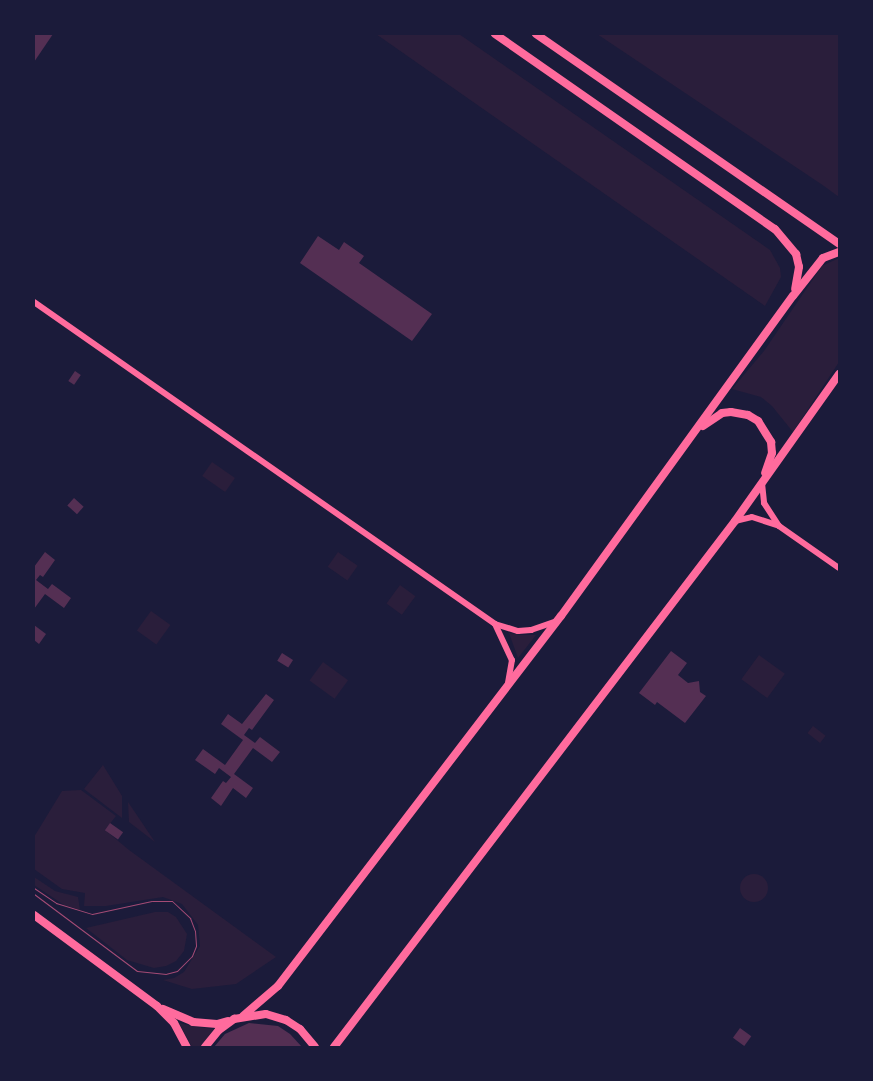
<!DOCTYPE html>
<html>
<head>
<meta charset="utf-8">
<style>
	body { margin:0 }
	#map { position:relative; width:873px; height:1081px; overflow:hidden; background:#1b1b3a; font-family:"Fira Sans",sans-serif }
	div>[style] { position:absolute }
	.green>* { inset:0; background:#2a1e3b; transform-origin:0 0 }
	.round { border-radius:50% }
	.building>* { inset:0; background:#542f53; transform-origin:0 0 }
	.tertiary>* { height:6px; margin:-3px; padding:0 3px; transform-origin:3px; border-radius:3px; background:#ff6b9d }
	.secondary>* { height:8px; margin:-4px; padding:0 4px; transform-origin:4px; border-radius:4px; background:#ff6b9d }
	.tram>* { height:1px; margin:-0.5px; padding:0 0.5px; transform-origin:0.5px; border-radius:0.5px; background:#a44b75 }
	span { translate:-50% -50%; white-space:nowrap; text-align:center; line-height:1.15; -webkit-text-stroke:4px #1b1b3a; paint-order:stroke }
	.frame { position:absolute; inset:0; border:35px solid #1b1b3a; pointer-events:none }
</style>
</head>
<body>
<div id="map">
	<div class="green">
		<div style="clip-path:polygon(376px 34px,459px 34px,770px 250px,780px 268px,781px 277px,765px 306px)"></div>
		<div style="clip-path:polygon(597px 34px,839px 34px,839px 197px,824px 186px)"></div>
		<div style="clip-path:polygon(839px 258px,839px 362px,793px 432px,772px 406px,761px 397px,732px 389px,764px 351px,822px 266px)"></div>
		<div style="left:212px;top:462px;width:28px;height:17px;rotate:35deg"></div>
		<div style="left:338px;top:552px;width:24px;height:18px;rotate:35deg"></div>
		<div style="left:400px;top:585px;width:19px;height:23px;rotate:36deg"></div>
		<div style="left:151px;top:611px;width:24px;height:24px;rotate:36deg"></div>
		<div style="clip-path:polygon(509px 633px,521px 635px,536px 635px,518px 658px)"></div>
		<div style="left:759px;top:655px;width:32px;height:30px;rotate:36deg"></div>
		<div style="left:323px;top:662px;width:31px;height:23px;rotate:36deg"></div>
		<div style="left:813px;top:726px;width:16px;height:9px;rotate:38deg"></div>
		<div style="clip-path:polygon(103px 765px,122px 796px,122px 818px,84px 789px)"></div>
		<div style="clip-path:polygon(81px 790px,116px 816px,105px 830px,129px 850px,276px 957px,236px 984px,192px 989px,163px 980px,174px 978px,184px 972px,200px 946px,198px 925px,182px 904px,163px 897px,106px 906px,84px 906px,85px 893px,62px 889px,34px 869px,34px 837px,62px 791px)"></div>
		<div style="clip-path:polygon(128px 802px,155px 842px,129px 822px)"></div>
		<div class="round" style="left:740px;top:874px;width:28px;height:28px"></div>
		<div style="clip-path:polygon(34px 877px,55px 891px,78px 897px,80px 910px,64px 905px,34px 885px)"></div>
		<div style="clip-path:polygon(155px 912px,168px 912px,176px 917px,187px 934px,184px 951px,176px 961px,166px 966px,154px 968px,127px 960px,86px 928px)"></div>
		<div style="clip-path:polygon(179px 1023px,197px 1027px,214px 1029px,200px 1047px,192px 1047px)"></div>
	</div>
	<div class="building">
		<div style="clip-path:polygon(34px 34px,53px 34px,34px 62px)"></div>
		<div style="clip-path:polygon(318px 236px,339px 250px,344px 242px,364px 256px,359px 263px,432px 314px,412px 341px,300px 263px)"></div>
		<div style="left:75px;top:371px;width:7px;height:12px;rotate:34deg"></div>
		<div style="left:74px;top:498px;width:13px;height:10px;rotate:42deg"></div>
		<div style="clip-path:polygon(45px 552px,55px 560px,43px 577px,40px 575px,36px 580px,48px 589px,52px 584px,71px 598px,64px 608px,45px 594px,34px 609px,34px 567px)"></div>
		<div style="clip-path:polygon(34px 625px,46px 634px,39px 644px,34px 640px)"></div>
		<div style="clip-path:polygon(671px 651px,687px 663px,678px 675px,688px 683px,699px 681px,700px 692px,706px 696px,685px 723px,657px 702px,655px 705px,639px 693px)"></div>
		<div style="left:282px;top:653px;width:13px;height:9px;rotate:32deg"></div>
		<div style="clip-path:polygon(266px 694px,274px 700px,252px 730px,249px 728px,244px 735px,255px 743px,260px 737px,280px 752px,272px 762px,253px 748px,234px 774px,253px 788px,246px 798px,233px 788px,221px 806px,211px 798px,223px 781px,226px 783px,231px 777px,219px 768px,215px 774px,195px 760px,203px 749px,225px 765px,243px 740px,221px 724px,228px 714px,242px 724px)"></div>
		<div style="left:110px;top:823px;width:16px;height:9px;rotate:35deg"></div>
		<div style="clip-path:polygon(249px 1023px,278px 1026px,290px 1034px,302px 1047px,214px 1047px,225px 1034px)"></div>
		<div style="left:740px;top:1028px;width:14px;height:12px;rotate:36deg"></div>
	</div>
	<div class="tertiary">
		<div style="left:34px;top:302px;width:562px;rotate:34.93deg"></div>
		<div style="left:495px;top:624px;width:24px;rotate:17deg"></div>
		<div style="left:518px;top:631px;width:13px;rotate:-4deg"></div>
		<div style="left:531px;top:630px;width:28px;rotate:-19deg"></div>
		<div style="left:762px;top:483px;width:20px;rotate:84deg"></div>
		<div style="left:764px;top:503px;width:27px;rotate:57deg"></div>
		<div style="left:735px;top:521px;width:17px;rotate:-13deg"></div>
		<div style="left:752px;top:517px;width:28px;rotate:18deg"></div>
		<div style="left:779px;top:526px;width:73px;rotate:35deg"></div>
		<div style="left:495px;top:624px;width:40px;rotate:65deg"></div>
		<div style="left:512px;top:660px;width:23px;rotate:100deg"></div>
	</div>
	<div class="secondary">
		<div style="left:495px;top:34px;width:341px;rotate:34.9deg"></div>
		<div style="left:775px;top:229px;width:33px;rotate:50deg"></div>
		<div style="left:796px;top:254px;width:13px;rotate:77deg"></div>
		<div style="left:799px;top:267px;width:22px;rotate:100deg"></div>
		<div style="left:536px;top:34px;width:369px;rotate:34.7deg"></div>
		<div style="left:703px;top:426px;width:23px;rotate:-34deg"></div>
		<div style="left:722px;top:413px;width:9px;rotate:-6deg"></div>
		<div style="left:731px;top:412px;width:17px;rotate:10deg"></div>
		<div style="left:748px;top:415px;width:12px;rotate:31deg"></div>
		<div style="left:758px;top:421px;width:25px;rotate:58deg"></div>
		<div style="left:771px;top:442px;width:11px;rotate:85deg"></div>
		<div style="left:772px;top:453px;width:21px;rotate:109deg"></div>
		<div style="left:34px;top:915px;width:153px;rotate:36.5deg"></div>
		<div style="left:157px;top:1006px;width:24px;rotate:45deg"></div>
		<div style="left:174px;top:1023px;width:27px;rotate:62deg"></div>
		<div style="left:163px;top:1009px;width:33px;rotate:23deg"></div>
		<div style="left:193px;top:1022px;width:24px;rotate:5deg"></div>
		<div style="left:217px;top:1024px;width:11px;rotate:-15deg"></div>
		<div style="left:243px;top:1016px;width:46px;rotate:-40.6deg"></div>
		<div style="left:278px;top:986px;width:466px;rotate:-52.6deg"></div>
		<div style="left:561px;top:616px;width:395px;rotate:-54.1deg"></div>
		<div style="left:793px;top:296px;width:48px;rotate:-51.7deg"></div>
		<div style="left:823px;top:258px;width:17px;rotate:-21deg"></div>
		<div style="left:205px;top:1047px;width:22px;rotate:-51deg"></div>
		<div style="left:219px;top:1030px;width:19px;rotate:-36deg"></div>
		<div style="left:234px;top:1019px;width:32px;rotate:-9deg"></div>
		<div style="left:266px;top:1014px;width:21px;rotate:17deg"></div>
		<div style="left:286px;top:1020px;width:17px;rotate:33deg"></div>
		<div style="left:300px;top:1029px;width:23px;rotate:50deg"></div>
		<div style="left:334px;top:1047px;width:661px;rotate:-52.68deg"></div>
		<div style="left:735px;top:521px;width:180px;rotate:-54.7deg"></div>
	</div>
	<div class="tram">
		<div style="left:34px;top:888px;width:27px;rotate:34deg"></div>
		<div style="left:56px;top:903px;width:38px;rotate:17deg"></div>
		<div style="left:92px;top:914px;width:61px;rotate:-12.2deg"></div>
		<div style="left:152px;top:901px;width:20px"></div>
		<div style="left:172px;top:901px;width:25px;rotate:43deg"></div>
		<div style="left:190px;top:918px;width:14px;rotate:69deg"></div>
		<div style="left:195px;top:931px;width:15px;rotate:86deg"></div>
		<div style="left:196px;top:946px;width:11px;rotate:112deg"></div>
		<div style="left:192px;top:956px;width:21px;rotate:135deg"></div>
		<div style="left:177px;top:971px;width:11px;rotate:165deg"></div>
		<div style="left:166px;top:974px;width:29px;rotate:-174deg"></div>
		<div style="left:137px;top:971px;width:129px;rotate:-143.2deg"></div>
	</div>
	<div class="frame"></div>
</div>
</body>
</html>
